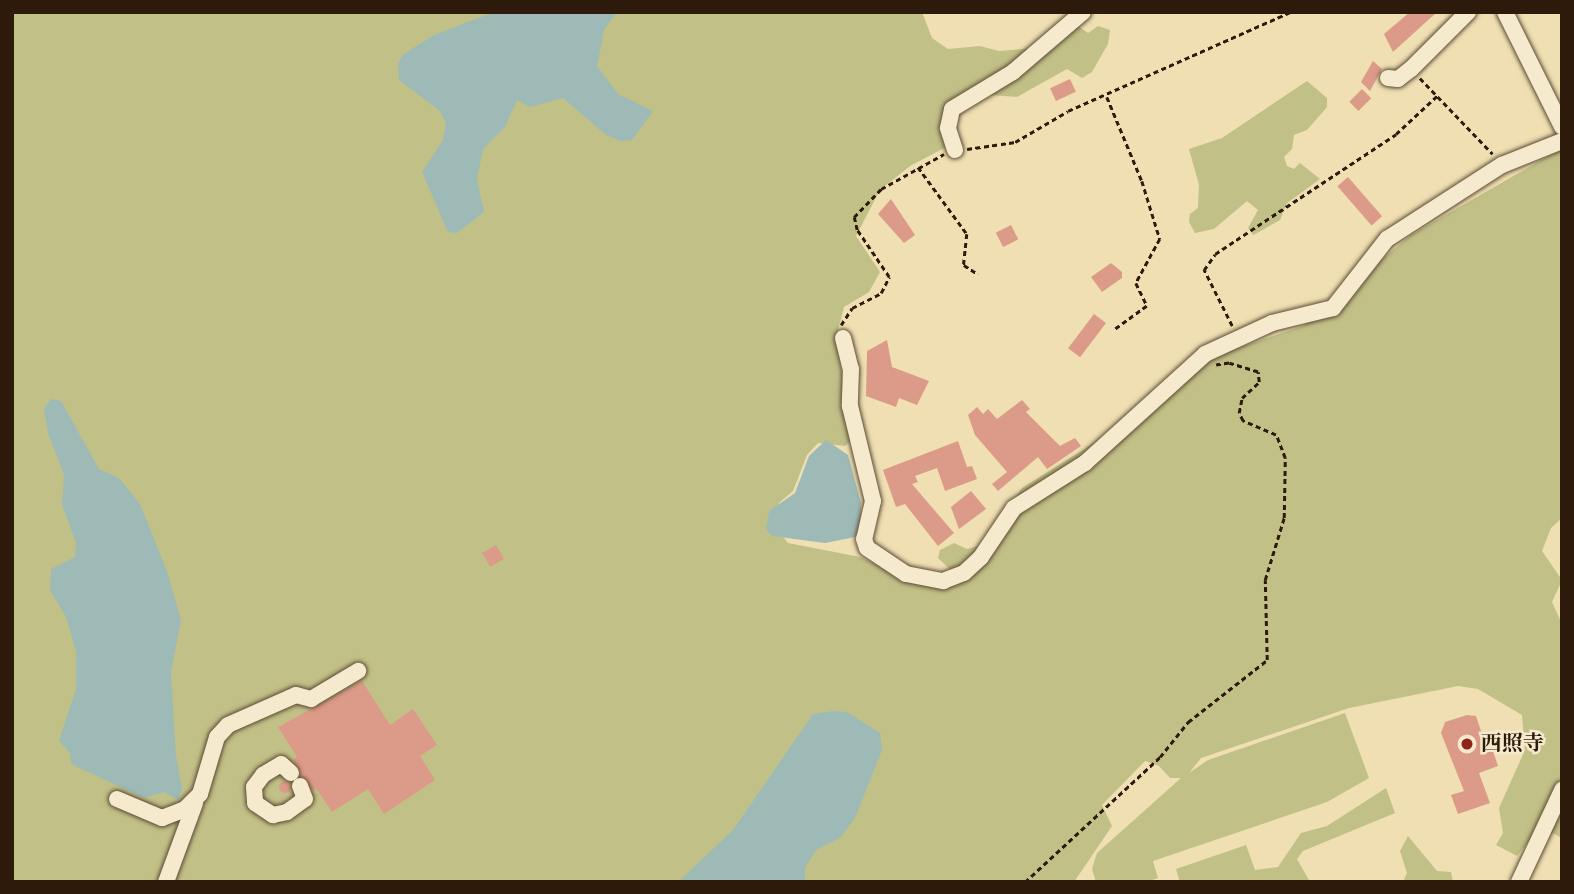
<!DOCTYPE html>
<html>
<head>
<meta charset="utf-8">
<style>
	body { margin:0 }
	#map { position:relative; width:1574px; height:894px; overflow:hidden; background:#efdfb2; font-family:"Libre Bodoni","Noto Serif JP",serif }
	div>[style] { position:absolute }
	.green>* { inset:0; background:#c1c087 }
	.water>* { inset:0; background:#9dbab6 }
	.building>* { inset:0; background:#dc9b88; transform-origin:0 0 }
	.round { border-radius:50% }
	.path>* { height:2.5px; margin-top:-1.25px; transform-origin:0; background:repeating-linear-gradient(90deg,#2d1a0a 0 5px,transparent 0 8.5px) }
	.roads { filter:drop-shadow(0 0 2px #5e4b34) drop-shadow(0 0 2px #5e4b34) }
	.minor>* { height:16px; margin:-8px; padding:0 8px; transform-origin:8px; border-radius:8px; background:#f5eacd }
	.dots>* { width:19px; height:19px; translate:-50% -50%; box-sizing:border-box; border:4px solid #f5eacd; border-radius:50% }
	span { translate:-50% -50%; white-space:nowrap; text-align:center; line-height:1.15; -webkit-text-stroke:5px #f5eacd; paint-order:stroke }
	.poi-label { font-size:21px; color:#2d1a0a; font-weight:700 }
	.left { translate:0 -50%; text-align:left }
	.frame { position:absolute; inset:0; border:14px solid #2d1a0a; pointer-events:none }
</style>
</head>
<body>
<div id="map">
	<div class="green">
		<div style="clip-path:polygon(12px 12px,922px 12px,932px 38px,948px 49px,980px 46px,999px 51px,1048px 47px,1078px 26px,1088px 33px,1098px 26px,1110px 30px,1108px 44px,1092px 72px,1082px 78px,1067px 69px,1017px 97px,991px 95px,944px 117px,941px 132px,946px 147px,910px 166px,880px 190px,856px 236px,880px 272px,869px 292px,844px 307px,836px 339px,853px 439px,845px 446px,818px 443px,807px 455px,793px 491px,779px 503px,775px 527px,788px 543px,860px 557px,901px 576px,958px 577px,938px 558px,940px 550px,954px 543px,967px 549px,982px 545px,1022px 488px,1092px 444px,1208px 358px,1303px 326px,1411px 235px,1562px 148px,1562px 518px,1551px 528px,1542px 551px,1562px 580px,1552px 602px,1562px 624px,1562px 838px,1553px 833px,1531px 838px,1517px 856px,1496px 845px,1503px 833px,1499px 808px,1525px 750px,1522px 715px,1478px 689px,1458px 686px,1349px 708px,1201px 758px,1189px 773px,1208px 760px,1345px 713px,1369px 778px,1327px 802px,1153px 861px,1158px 878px,1146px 882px,1096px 882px,1092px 869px,1097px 853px,1181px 778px,1170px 778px,1159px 766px,1145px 761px,1102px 805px,1112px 826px,1074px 882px,12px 882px)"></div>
		<div style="clip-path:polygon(1307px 81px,1327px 98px,1327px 107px,1307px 130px,1294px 135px,1292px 149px,1284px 157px,1287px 166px,1294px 169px,1300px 163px,1320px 179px,1287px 203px,1280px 220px,1259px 232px,1253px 235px,1248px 228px,1258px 210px,1247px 201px,1214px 229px,1195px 233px,1189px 222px,1190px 214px,1198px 208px,1199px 185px,1189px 149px,1222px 138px)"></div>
		<div style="clip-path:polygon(1386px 788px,1395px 813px,1303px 851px,1297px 859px,1310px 882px,1180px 882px,1176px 869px,1246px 845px,1255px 870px,1278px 867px,1301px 833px,1327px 826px)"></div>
		<div style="clip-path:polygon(1408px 836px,1437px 871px,1451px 872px,1453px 882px,1403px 882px,1407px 873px,1400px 851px)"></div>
	</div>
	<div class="water">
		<div style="clip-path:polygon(494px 12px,617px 12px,604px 30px,597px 66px,618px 94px,653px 111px,632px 140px,621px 141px,606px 135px,563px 98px,530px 107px,517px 100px,505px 127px,483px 149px,477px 179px,484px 212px,457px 233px,448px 232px,422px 172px,443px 140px,446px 123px,440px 111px,399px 80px,398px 63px,404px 54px,434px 35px)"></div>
		<div style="clip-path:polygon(51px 399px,61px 401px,99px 469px,119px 478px,140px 504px,167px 571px,181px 620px,171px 672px,176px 756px,182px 788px,178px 800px,164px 792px,144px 798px,71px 764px,70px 753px,59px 741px,76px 689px,76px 651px,66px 617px,50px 590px,51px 569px,75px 557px,76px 543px,62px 505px,64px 475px,48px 433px,44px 409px)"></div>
		<div style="clip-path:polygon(826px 440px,848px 455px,861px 503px,860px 528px,855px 537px,825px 543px,772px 536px,766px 529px,769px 511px,795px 493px,809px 456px)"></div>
		<div style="clip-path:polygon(834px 711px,847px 712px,880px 733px,882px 750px,855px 818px,840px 838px,816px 850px,805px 868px,805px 882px,678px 882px,733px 830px,813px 714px)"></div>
	</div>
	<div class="building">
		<div style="clip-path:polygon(1410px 12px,1437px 12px,1393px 52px,1384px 34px)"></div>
		<div style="clip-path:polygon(1373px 61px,1382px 69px,1370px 91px,1361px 82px)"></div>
		<div style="left:1070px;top:79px;width:14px;height:22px;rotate:65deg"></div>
		<div style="left:1362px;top:89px;width:13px;height:18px;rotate:45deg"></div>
		<div style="left:1348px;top:177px;width:52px;height:14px;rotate:49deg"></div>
		<div style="clip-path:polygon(891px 199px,915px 235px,904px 243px,878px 214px)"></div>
		<div style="left:1011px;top:225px;width:16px;height:17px;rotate:63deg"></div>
		<div style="clip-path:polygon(1111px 263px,1122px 272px,1122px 278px,1102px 292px,1091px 277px)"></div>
		<div style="left:1094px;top:314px;width:15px;height:43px;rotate:37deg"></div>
		<div style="clip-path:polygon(887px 340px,892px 367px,929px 381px,917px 405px,899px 398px,896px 407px,866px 396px,867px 351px)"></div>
		<div style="clip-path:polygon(1022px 400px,1030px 409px,1026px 412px,1060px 446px,1075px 438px,1081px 446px,1047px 469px,1038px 457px,998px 491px,992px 484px,1007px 472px,975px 435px,968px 415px,977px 407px,983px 414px,988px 409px,997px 419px)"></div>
		<div style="clip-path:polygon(958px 441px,967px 467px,972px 466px,977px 479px,945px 491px,937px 468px,915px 476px,918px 482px,912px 484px,954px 533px,938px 546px,905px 504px,896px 507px,883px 470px)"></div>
		<div style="clip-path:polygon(971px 491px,986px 509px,959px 529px,951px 507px)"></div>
		<div style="left:496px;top:545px;width:16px;height:16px;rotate:60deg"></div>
		<div style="clip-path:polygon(362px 681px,390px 725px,413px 709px,437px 745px,420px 756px,435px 780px,384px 814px,368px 789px,332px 812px,316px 788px,313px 790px,301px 776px,293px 760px,297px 757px,278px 727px)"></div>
		<div style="clip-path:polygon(1467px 715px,1476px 716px,1488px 752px,1493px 751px,1498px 766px,1479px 773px,1490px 803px,1458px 814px,1451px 795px,1464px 791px,1441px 733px,1445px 722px)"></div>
		<div class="round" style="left:279px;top:781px;width:12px;height:12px"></div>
	</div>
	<div class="path">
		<div style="left:1420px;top:78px;width:105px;rotate:46.2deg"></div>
		<div style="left:1107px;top:97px;width:91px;rotate:67.4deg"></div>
		<div style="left:1142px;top:181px;width:61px;rotate:72.8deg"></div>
		<div style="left:1160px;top:239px;width:50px;rotate:118.6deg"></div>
		<div style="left:1136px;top:283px;width:25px;rotate:64deg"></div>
		<div style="left:1147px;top:306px;width:39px;rotate:144deg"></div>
		<div style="left:967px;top:149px;width:49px;rotate:-8.3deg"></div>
		<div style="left:1015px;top:142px;width:61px;rotate:-30.3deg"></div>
		<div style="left:1068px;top:111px;width:243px;rotate:-24deg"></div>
		<div style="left:918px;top:167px;width:83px;rotate:53.8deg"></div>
		<div style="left:967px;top:234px;width:31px;rotate:96deg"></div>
		<div style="left:964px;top:265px;width:17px;rotate:33deg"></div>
		<div style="left:841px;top:325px;width:20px;rotate:-57deg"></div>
		<div style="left:852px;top:308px;width:33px;rotate:-27deg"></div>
		<div style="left:881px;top:293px;width:18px;rotate:-63deg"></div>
		<div style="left:889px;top:277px;width:57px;rotate:-124.2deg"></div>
		<div style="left:857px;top:230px;width:13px;rotate:-103deg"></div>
		<div style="left:854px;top:217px;width:39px;rotate:-46deg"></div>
		<div style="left:881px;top:189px;width:72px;rotate:-29.1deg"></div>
		<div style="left:1232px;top:326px;width:63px;rotate:-116.6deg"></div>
		<div style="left:1204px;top:270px;width:19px;rotate:-55deg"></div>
		<div style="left:1215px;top:254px;width:217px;rotate:-33.5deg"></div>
		<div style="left:1396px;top:134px;width:57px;rotate:-42.9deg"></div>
		<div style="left:1025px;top:882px;width:184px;rotate:-42.8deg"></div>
		<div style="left:1160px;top:757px;width:45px;rotate:-51.3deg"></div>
		<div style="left:1188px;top:722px;width:100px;rotate:-38.1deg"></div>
		<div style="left:1267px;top:660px;width:80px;rotate:-91.4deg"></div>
		<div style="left:1265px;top:580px;width:65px;rotate:-73deg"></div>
		<div style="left:1284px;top:518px;width:60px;rotate:-89deg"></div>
		<div style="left:1285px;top:458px;width:25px;rotate:-111deg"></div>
		<div style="left:1276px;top:435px;width:36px;rotate:-157deg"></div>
		<div style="left:1243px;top:421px;width:9px;rotate:-117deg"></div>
		<div style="left:1239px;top:413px;width:15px;rotate:-79deg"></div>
		<div style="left:1242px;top:398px;width:23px;rotate:-43deg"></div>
		<div style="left:1259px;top:382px;width:10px;rotate:-96deg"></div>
		<div style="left:1258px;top:372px;width:30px;rotate:-163deg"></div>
		<div style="left:1229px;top:363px;width:13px;rotate:171deg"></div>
	</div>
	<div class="roads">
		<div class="minor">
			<div style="left:1505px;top:12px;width:128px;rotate:63.6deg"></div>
			<div style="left:1388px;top:78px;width:10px;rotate:6deg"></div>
			<div style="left:1398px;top:79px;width:16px;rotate:-38deg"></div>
			<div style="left:1411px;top:69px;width:81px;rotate:-45deg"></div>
			<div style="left:955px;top:150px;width:23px;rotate:-108deg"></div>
			<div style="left:948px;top:128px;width:19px;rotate:-78deg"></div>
			<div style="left:952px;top:109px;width:71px;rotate:-31.2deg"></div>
			<div style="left:1013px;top:72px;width:92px;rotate:-40.6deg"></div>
			<div style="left:843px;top:338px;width:32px;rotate:76deg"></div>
			<div style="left:851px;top:369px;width:37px;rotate:92deg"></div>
			<div style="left:850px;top:406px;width:98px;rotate:76.4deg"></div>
			<div style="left:873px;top:501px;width:39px;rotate:103deg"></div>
			<div style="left:864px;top:539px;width:9px;rotate:72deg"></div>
			<div style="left:867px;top:548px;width:47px;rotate:33.7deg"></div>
			<div style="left:906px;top:574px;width:38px;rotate:11deg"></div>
			<div style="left:943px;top:581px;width:22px;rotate:-21deg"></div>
			<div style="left:964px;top:573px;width:23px;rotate:-43deg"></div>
			<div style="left:981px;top:557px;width:59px;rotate:-56deg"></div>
			<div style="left:1014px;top:508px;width:84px;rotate:-32.4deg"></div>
			<div style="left:1085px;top:463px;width:162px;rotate:-42.2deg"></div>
			<div style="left:1205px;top:354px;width:74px;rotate:-24.8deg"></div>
			<div style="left:1272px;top:323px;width:63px;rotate:-13.8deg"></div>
			<div style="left:1333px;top:308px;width:88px;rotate:-52deg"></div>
			<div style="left:1387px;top:239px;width:137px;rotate:-32.8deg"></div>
			<div style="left:1502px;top:165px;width:65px;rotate:-21.8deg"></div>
			<div style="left:291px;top:773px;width:13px;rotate:-138deg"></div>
			<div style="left:281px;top:764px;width:21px;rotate:149deg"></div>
			<div style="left:263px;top:775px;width:15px;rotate:127deg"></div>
			<div style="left:254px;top:787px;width:16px;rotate:86deg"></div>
			<div style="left:255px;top:803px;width:22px;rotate:34deg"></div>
			<div style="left:273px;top:815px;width:14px;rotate:-12deg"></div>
			<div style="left:287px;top:812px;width:22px;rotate:-36deg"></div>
			<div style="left:305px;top:799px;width:14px;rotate:-111deg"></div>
			<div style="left:117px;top:799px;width:49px;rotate:22.9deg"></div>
			<div style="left:162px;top:818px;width:25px;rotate:-21deg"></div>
			<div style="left:185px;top:809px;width:21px;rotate:-45deg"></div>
			<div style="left:200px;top:794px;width:59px;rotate:-73.4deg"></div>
			<div style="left:217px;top:737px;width:16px;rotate:-47deg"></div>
			<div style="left:228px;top:725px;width:74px;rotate:-23.8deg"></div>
			<div style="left:296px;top:695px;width:16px;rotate:15deg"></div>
			<div style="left:311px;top:699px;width:55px;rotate:-30.8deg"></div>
			<div style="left:166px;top:882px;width:84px;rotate:-69.8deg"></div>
			<div style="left:1519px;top:882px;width:102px;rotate:-64.9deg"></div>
		</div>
	</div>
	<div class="dots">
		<div style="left:1467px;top:744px;background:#8f2418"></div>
	</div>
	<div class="poi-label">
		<span class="left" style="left:1481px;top:744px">西照寺</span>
	</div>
	<div class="frame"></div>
</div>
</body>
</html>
